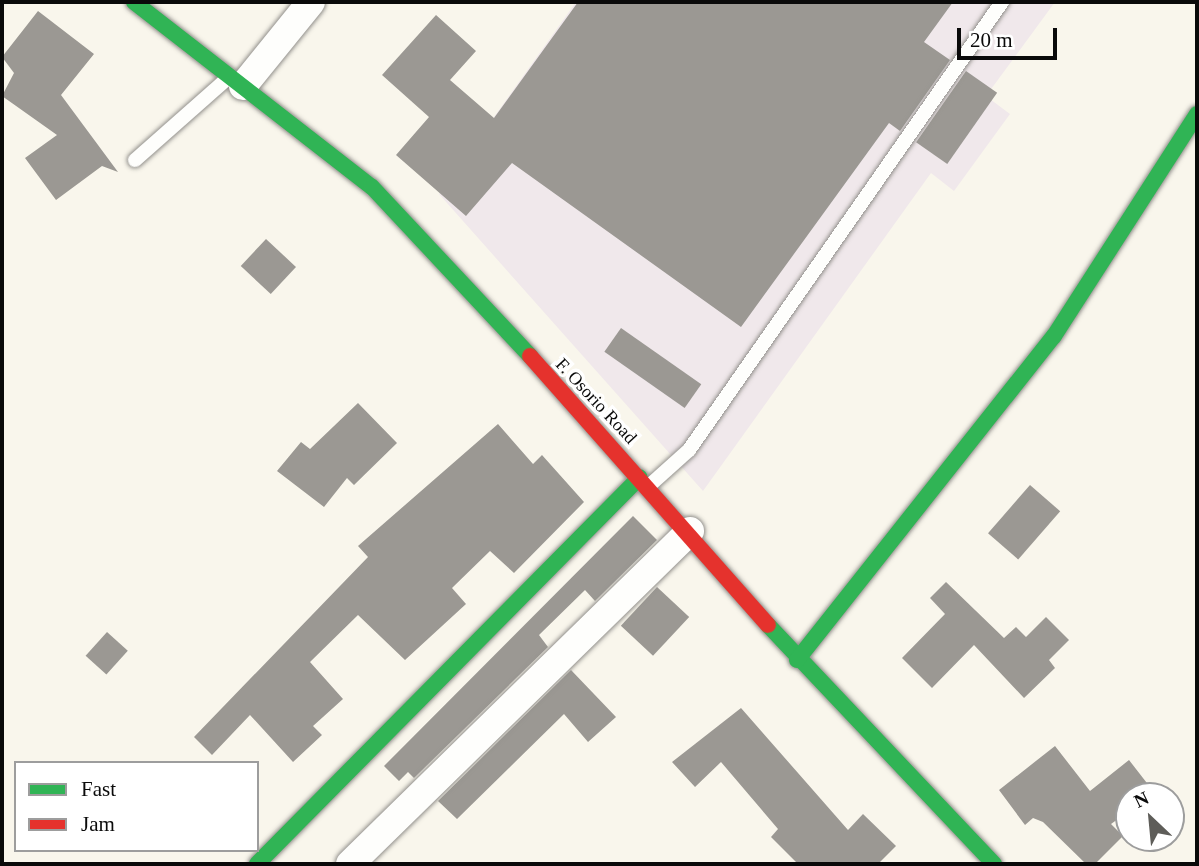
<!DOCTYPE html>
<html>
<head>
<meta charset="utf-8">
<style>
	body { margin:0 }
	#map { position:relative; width:1199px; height:866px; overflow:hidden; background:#f9f6ec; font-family:"Times New Roman",serif }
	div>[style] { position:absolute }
	.industrial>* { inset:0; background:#f0e8eb }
	.building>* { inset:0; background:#9b9893; transform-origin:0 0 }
	.roads { filter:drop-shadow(0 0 2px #92908c) drop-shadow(0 0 2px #92908c) }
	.lane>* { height:14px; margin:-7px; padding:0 7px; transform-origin:7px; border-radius:7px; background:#fefefc }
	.street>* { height:28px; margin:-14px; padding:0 14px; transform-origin:14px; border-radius:14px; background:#fefefc }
	.fast>* { height:16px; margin:-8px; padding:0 8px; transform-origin:8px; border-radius:8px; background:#30b455 }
	.jam>* { height:16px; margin:-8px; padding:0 8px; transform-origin:8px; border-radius:8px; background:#e5322d }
	span { translate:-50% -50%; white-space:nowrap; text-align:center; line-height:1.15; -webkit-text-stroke:7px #fff; paint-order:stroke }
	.street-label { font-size:18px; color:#0a0a0a }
	.frame { position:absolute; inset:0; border:4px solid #0a0a0a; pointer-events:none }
	.legend { position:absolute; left:14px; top:761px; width:245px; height:91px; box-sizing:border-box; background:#fff; border:2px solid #9d9d9d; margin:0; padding:9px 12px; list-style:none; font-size:21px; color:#0a0a0a }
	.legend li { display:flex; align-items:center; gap:14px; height:35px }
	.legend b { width:35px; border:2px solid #9d9d9d }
	.north { position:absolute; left:1115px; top:782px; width:70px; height:70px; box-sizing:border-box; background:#fff; border:2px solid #9d9d9d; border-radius:50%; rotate:334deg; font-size:19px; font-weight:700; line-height:28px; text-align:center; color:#0a0a0a }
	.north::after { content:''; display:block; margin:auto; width:24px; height:32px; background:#5e5d59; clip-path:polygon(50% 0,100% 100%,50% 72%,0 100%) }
	.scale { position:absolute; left:957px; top:28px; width:100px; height:32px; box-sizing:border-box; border:4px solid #0a0a0a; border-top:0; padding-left:9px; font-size:21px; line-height:24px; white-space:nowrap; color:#0a0a0a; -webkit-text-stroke:5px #fff; paint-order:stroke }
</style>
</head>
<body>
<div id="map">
	<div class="industrial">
		<div style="clip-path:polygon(576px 2px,1055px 2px,986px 96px,1010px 114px,954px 191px,931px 173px,703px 491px,439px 194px)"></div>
	</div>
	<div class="building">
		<div style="clip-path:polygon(578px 2px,953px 2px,924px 42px,950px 60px,900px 131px,889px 123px,741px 327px,512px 163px,466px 216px,396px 155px,429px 117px,382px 75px,436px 15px,476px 51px,450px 80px,494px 118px)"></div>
		<div style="clip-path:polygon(38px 11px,94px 54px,61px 95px,118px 172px,102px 166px,56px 200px,25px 158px,57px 135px,2px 96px,14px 73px,2px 57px)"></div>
		<div style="left:966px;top:71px;width:38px;height:87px;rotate:35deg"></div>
		<div style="left:266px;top:239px;width:41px;height:37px;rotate:43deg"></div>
		<div style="left:621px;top:328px;width:98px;height:29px;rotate:35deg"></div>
		<div style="clip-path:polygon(358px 403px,397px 443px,354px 485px,347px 478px,324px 507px,277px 471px,301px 442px,310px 449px)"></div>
		<div style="clip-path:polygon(498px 424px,533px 464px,542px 455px,584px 502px,514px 573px,490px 551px,452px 588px,466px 604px,405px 660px,358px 615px,310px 662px,343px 699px,313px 726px,322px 735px,293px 762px,250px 715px,212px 755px,194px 737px,368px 557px,358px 546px)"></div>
		<div style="left:1030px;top:485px;width:40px;height:64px;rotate:41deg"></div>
		<div style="clip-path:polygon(633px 516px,657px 540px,595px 601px,585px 590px,539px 635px,548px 647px,414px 778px,408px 772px,399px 781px,384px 766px)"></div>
		<div style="clip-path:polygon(946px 582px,1004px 638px,1016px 627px,1026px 637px,1046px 617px,1069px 640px,1049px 660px,1055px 668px,1024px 698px,974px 645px,932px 688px,902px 658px,945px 614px,930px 598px)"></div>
		<div style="left:657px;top:587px;width:44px;height:53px;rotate:43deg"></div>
		<div style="left:107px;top:632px;width:28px;height:32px;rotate:42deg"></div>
		<div style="clip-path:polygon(571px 670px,616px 717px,588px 742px,564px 714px,457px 819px,438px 801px)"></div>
		<div style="clip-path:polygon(741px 708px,848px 830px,863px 814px,896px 846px,878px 864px,798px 864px,771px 837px,778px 829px,721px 762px,695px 787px,672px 762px)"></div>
		<div style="clip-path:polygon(1055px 746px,1090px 791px,1129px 760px,1157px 796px,1129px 796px,1129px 811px,1111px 824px,1123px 836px,1095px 864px,1086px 864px,1043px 822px,1033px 818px,1025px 825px,999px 790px)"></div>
	</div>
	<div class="roads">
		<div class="lane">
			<div style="left:135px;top:160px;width:124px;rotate:-41.4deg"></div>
			<div style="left:651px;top:484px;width:51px;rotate:-41.8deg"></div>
			<div style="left:689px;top:450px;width:547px;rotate:-55.06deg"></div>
		</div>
		<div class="street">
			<div style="left:243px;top:86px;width:108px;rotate:-51deg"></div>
			<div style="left:350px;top:864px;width:476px;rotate:-44.4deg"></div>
		</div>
		<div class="fast">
			<div style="left:134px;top:2px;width:301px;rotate:37.9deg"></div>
			<div style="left:372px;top:187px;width:231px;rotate:46.9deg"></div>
			<div style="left:768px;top:625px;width:329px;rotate:46.6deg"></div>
			<div style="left:797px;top:660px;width:414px;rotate:-51.6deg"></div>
			<div style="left:1054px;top:336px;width:264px;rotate:-57.2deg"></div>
			<div style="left:257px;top:864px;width:544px;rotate:-45.3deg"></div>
		</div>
		<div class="jam">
			<div style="left:530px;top:356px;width:359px;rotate:48.5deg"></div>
		</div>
	</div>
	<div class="street-label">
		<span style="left:596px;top:401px;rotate:47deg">F. Osorio Road</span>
	</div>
	<div class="frame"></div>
	<ul class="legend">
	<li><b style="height:9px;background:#30b455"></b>Fast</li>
	<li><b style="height:9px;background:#e5322d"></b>Jam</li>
	</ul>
	<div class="north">N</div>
	<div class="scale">20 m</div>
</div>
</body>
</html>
